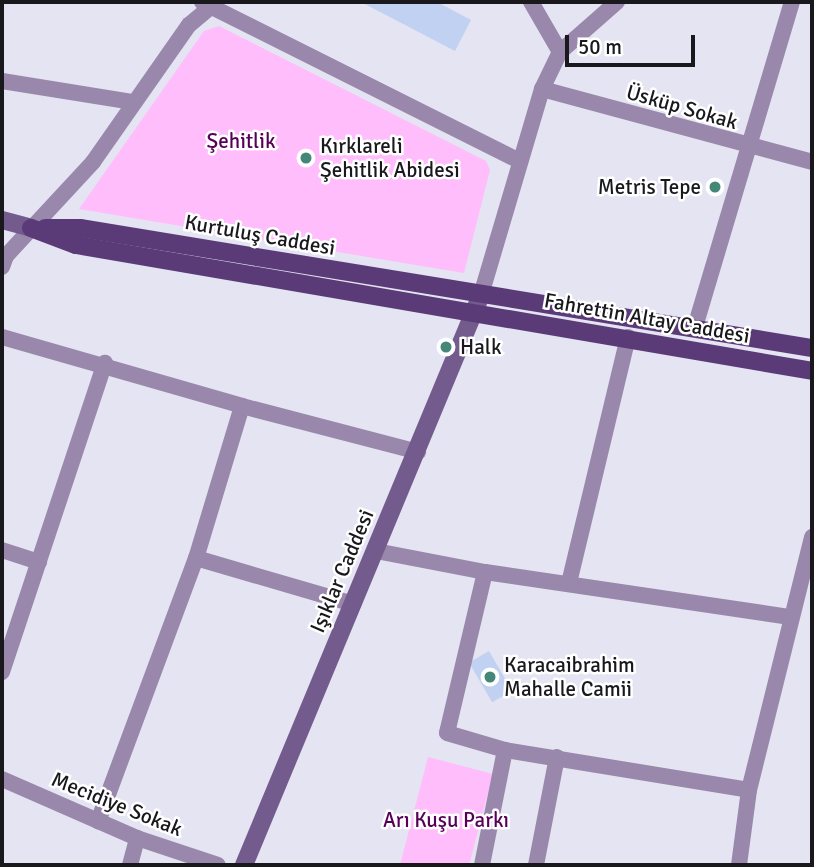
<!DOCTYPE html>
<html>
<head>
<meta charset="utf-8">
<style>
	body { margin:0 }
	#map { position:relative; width:814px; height:867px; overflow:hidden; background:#e4e4f2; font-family:Signika,sans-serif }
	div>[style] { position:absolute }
	.green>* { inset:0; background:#ffbdfc }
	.building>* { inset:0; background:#c1d1f1; transform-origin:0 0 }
	.street>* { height:16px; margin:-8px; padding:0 8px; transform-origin:8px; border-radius:8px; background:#9988ab }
	.secondary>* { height:18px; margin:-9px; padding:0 9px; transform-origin:9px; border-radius:9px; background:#745b8d }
	.primary>* { height:18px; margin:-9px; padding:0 9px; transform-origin:9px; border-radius:9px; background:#5a3b77 }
	.dots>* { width:19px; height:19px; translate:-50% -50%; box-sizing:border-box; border:4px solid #fff; border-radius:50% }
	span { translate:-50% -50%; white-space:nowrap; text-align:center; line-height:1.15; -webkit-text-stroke:5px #fff; paint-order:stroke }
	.street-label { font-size:21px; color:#18181d }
	.park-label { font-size:21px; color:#570058 }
	.poi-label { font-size:21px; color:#18181d }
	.left { translate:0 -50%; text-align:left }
	.right { translate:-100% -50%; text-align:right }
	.frame { position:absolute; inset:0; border:4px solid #18181d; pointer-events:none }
	.scale { position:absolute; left:565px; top:35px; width:130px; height:32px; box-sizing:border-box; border:4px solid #18181d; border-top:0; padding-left:9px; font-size:21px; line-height:24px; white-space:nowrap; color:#18181d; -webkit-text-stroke:5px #fff; paint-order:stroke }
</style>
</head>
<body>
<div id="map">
	<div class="green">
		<div style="clip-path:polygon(219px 26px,486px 161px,490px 170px,464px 273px,79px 209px,204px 31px)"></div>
		<div style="clip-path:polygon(428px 757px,493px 774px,469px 865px,400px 865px)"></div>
	</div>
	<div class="building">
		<div style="clip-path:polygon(361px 2px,437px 2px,471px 20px,455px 51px)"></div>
		<div style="left:489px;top:651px;width:46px;height:23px;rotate:60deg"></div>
	</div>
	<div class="street">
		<div style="left:202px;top:2px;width:355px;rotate:26.6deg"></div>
		<div style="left:560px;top:52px;width:76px;rotate:-41.3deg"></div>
		<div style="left:2px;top:81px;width:133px;rotate:9.1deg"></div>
		<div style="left:542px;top:89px;width:280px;rotate:15.1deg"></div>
		<div style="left:2px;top:267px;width:12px;rotate:-70deg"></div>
		<div style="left:6px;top:256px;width:128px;rotate:-47.2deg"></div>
		<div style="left:93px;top:162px;width:167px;rotate:-55deg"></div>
		<div style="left:189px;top:25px;width:35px;rotate:-40deg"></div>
		<div style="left:481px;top:295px;width:215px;rotate:-73.5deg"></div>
		<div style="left:542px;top:89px;width:41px;rotate:-64.1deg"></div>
		<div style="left:560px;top:52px;width:58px;rotate:-120.1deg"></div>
		<div style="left:695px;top:327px;width:339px;rotate:-73.4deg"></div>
		<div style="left:2px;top:337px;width:250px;rotate:16deg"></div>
		<div style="left:242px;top:406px;width:159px;rotate:106.8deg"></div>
		<div style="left:196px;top:558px;width:281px;rotate:110.4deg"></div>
		<div style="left:242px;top:406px;width:182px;rotate:14.6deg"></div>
		<div style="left:2px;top:550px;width:39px;rotate:18deg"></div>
		<div style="left:376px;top:551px;width:111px;rotate:10.9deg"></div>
		<div style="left:485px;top:572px;width:307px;rotate:8.4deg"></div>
		<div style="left:196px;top:558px;width:164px;rotate:16.3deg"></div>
		<div style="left:485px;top:572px;width:165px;rotate:103.3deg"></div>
		<div style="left:447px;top:733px;width:60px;rotate:16.3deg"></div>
		<div style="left:505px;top:750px;width:247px;rotate:9.3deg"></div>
		<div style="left:569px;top:583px;width:253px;rotate:-76.5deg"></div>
		<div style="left:2px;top:672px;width:326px;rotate:-71.6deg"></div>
		<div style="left:2px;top:779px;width:147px;rotate:23.6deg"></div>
		<div style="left:137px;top:838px;width:85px;rotate:18.4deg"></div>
		<div style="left:130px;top:865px;width:28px;rotate:-75deg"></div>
		<div style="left:482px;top:865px;width:117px;rotate:-78.7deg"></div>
		<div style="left:536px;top:865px;width:110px;rotate:-79deg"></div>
		<div style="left:739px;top:865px;width:76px;rotate:-82.4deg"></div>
		<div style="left:749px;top:790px;width:261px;rotate:-76deg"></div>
	</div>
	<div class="secondary">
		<div style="left:2px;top:220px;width:30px;rotate:15deg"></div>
		<div style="left:244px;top:865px;width:617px;rotate:-67.42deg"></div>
	</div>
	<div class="primary">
		<div style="left:31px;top:228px;width:48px;rotate:20.7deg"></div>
		<div style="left:76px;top:245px;width:747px;rotate:9.71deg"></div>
		<div style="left:45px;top:228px;width:35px"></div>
		<div style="left:80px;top:228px;width:742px;rotate:9.31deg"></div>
	</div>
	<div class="dots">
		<div style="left:306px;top:158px;background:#448677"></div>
		<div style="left:715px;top:187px;background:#448677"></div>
		<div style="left:446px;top:347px;background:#448677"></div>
		<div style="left:490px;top:677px;background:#448677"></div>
	</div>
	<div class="street-label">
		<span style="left:682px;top:107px;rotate:16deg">Üsküp Sokak</span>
		<span style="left:260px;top:235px;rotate:10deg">Kurtuluş Caddesi</span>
		<span style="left:647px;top:318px;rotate:10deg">Fahrettin Altay Caddesi</span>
		<span style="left:342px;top:571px;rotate:-67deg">Işıklar Caddesi</span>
		<span style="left:117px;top:804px;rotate:22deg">Mecidiye Sokak</span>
	</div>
	<div class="park-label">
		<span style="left:241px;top:141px">Şehitlik</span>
		<span style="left:446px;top:820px">Arı Kuşu Parkı</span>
	</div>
	<div class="poi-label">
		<span class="left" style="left:320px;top:158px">Kırklareli<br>Şehitlik Abidesi</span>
		<span class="right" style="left:701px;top:187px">Metris Tepe</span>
		<span class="left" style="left:460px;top:347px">Halk</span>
		<span class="left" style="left:504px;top:677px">Karacaibrahim<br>Mahalle Camii</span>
	</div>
	<div class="frame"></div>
	<div class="scale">50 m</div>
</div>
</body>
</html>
